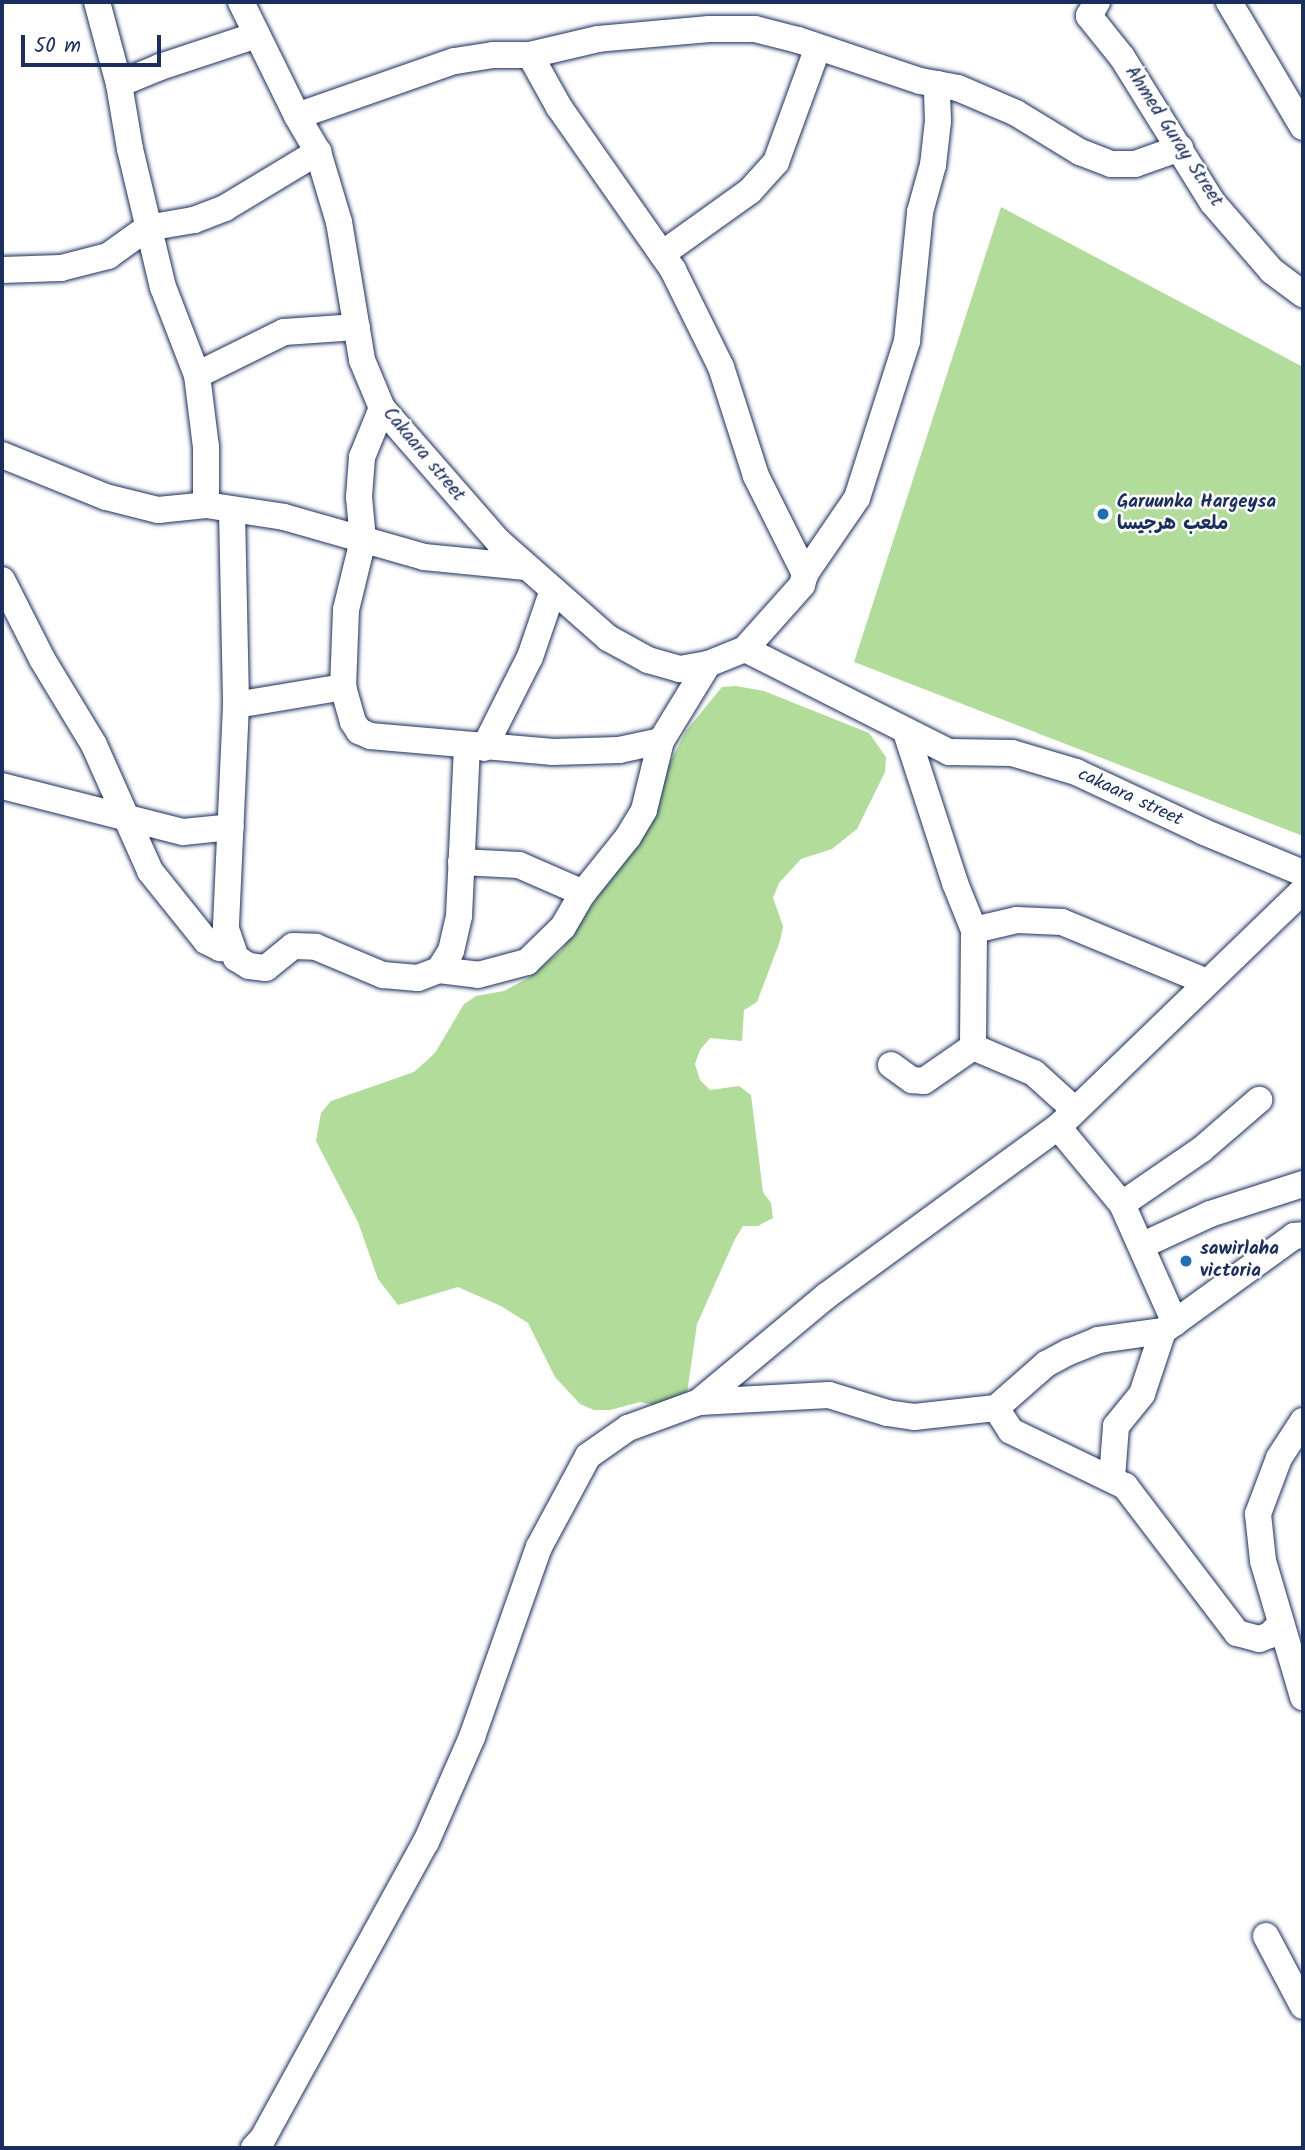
<!DOCTYPE html>
<html>
<head>
<meta charset="utf-8">
<style>
	body { margin:0 }
	#map { position:relative; width:1305px; height:2150px; overflow:hidden; background:#fff; font-family:Kalam,"Playpen Sans Arabic",sans-serif }
	div>[style] { position:absolute }
	.green>* { inset:0; background:#b2dc99 }
	.roads { filter:drop-shadow(0 0 2px #1b2f5e) drop-shadow(0 0 2px #1b2f5e) }
	.minor>* { height:26px; margin:-13px; padding:0 13px; transform-origin:13px; border-radius:13px; background:#fff }
	.dots>* { width:19px; height:19px; translate:-50% -50%; box-sizing:border-box; border:4px solid #fff; border-radius:50% }
	span { translate:-50% -50%; white-space:nowrap; text-align:center; line-height:1.15; -webkit-text-stroke:5px #fff; paint-order:stroke }
	.street-label { font-size:19px; color:#1b2f5e }
	.poi-label { font-size:19px; color:#1b2f5e; font-weight:700 }
	.left { translate:0 -50%; text-align:left }
	.frame { position:absolute; inset:0; border:4px solid #1b2f5e; pointer-events:none }
	.scale { position:absolute; left:21px; top:35px; width:140px; height:32px; box-sizing:border-box; border:4px solid #1b2f5e; border-top:0; padding-left:9px; font-size:21px; line-height:24px; white-space:nowrap; color:#1b2f5e; -webkit-text-stroke:5px #fff; paint-order:stroke }
</style>
</head>
<body>
<div id="map">
	<div class="green">
		<div style="clip-path:polygon(1001px 207px,1303px 367px,1303px 836px,854px 662px)"></div>
		<div style="clip-path:polygon(736px 686px,764px 691px,869px 733px,886px 757px,885px 772px,857px 829px,832px 849px,801px 859px,779px 883px,773px 898px,783px 926px,780px 941px,757px 1002px,744px 1010px,742px 1041px,710px 1038px,700px 1050px,695px 1064px,700px 1080px,710px 1090px,739px 1086px,751px 1095px,763px 1192px,771px 1203px,773px 1218px,758px 1226px,743px 1226px,735px 1239px,697px 1324px,686px 1400px,672px 1409px,640px 1402px,610px 1410px,594px 1410px,580px 1404px,555px 1377px,528px 1323px,501px 1306px,458px 1287px,398px 1305px,378px 1279px,358px 1222px,316px 1141px,321px 1113px,331px 1101px,414px 1072px,435px 1053px,464px 1004px,476px 996px,504px 991px,528px 978px,561px 951px,647px 823px,660px 782px,686px 731px,722px 687px)"></div>
	</div>
	<div class="roads">
		<div class="minor">
			<div style="left:97px;top:2px;width:85px;rotate:75deg"></div>
			<div style="left:119px;top:84px;width:66px;rotate:80.4deg"></div>
			<div style="left:130px;top:149px;width:142px;rotate:76.6deg"></div>
			<div style="left:163px;top:287px;width:94px;rotate:68.9deg"></div>
			<div style="left:197px;top:375px;width:73px;rotate:82.9deg"></div>
			<div style="left:206px;top:447px;width:58px;rotate:90deg"></div>
			<div style="left:241px;top:2px;width:127px;rotate:63.8deg"></div>
			<div style="left:297px;top:116px;width:42px;rotate:59.7deg"></div>
			<div style="left:318px;top:152px;width:73px;rotate:73.3deg"></div>
			<div style="left:339px;top:222px;width:140px;rotate:80.5deg"></div>
			<div style="left:362px;top:360px;width:52px;rotate:67.4deg"></div>
			<div style="left:382px;top:408px;width:176px;rotate:48.9deg"></div>
			<div style="left:498px;top:541px;width:147px;rotate:41.4deg"></div>
			<div style="left:608px;top:638px;width:46px;rotate:28.8deg"></div>
			<div style="left:648px;top:660px;width:33px;rotate:16deg"></div>
			<div style="left:680px;top:669px;width:28px;rotate:-10deg"></div>
			<div style="left:708px;top:664px;width:40px;rotate:-22deg"></div>
			<div style="left:745px;top:649px;width:86px;rotate:-48.3deg"></div>
			<div style="left:802px;top:585px;width:11px;rotate:-75deg"></div>
			<div style="left:805px;top:574px;width:92px;rotate:-55.6deg"></div>
			<div style="left:857px;top:498px;width:165px;rotate:-72.3deg"></div>
			<div style="left:907px;top:341px;width:130px;rotate:-84.2deg"></div>
			<div style="left:920px;top:212px;width:49px;rotate:-74.5deg"></div>
			<div style="left:933px;top:165px;width:44px;rotate:-83.5deg"></div>
			<div style="left:938px;top:121px;width:37px;rotate:-92deg"></div>
			<div style="left:937px;top:84px;width:17px;rotate:-170deg"></div>
			<div style="left:920px;top:81px;width:129px;rotate:-161.4deg"></div>
			<div style="left:798px;top:40px;width:44px;rotate:-165.7deg"></div>
			<div style="left:755px;top:29px;width:46px;rotate:180deg"></div>
			<div style="left:709px;top:29px;width:111px;rotate:174.9deg"></div>
			<div style="left:598px;top:39px;width:70px;rotate:166.8deg"></div>
			<div style="left:530px;top:55px;width:37px;rotate:180deg"></div>
			<div style="left:493px;top:55px;width:39px;rotate:171deg"></div>
			<div style="left:454px;top:61px;width:166px;rotate:160.7deg"></div>
			<div style="left:1097px;top:2px;width:16px;rotate:120deg"></div>
			<div style="left:1089px;top:16px;width:53px;rotate:51.2deg"></div>
			<div style="left:1122px;top:57px;width:172px;rotate:58.1deg"></div>
			<div style="left:1213px;top:203px;width:90px;rotate:49.1deg"></div>
			<div style="left:1272px;top:271px;width:39px;rotate:37deg"></div>
			<div style="left:1229px;top:2px;width:145px;rotate:59.4deg"></div>
			<div style="left:530px;top:55px;width:60px;rotate:60.9deg"></div>
			<div style="left:559px;top:107px;width:199px;rotate:55deg"></div>
			<div style="left:673px;top:270px;width:108px;rotate:63.7deg"></div>
			<div style="left:721px;top:367px;width:114px;rotate:72.2deg"></div>
			<div style="left:756px;top:476px;width:110px;rotate:63.4deg"></div>
			<div style="left:119px;top:84px;width:44px;rotate:-22.5deg"></div>
			<div style="left:160px;top:67px;width:102px;rotate:-18.3deg"></div>
			<div style="left:937px;top:84px;width:21px;rotate:11deg"></div>
			<div style="left:958px;top:88px;width:63px;rotate:23.3deg"></div>
			<div style="left:1016px;top:113px;width:75px;rotate:31.4deg"></div>
			<div style="left:1080px;top:152px;width:33px;rotate:21deg"></div>
			<div style="left:1111px;top:164px;width:24px"></div>
			<div style="left:1135px;top:164px;width:48px;rotate:-19.6deg"></div>
			<div style="left:662px;top:254px;width:108px;rotate:-35.6deg"></div>
			<div style="left:750px;top:191px;width:39px;rotate:-48deg"></div>
			<div style="left:776px;top:162px;width:122px;rotate:-69.9deg"></div>
			<div style="left:2px;top:270px;width:59px;rotate:-1.9deg"></div>
			<div style="left:61px;top:268px;width:49px;rotate:-14.3deg"></div>
			<div style="left:108px;top:256px;width:48px;rotate:-35.7deg"></div>
			<div style="left:147px;top:228px;width:48px;rotate:-9.7deg"></div>
			<div style="left:194px;top:220px;width:33px;rotate:-21deg"></div>
			<div style="left:225px;top:208px;width:109px;rotate:-31.1deg"></div>
			<div style="left:197px;top:375px;width:97px;rotate:-26.3deg"></div>
			<div style="left:284px;top:332px;width:73px;rotate:-3.9deg"></div>
			<div style="left:382px;top:408px;width:53px;rotate:112.2deg"></div>
			<div style="left:362px;top:457px;width:40px;rotate:94.3deg"></div>
			<div style="left:359px;top:497px;width:43px;rotate:84.7deg"></div>
			<div style="left:363px;top:540px;width:72px;rotate:103.7deg"></div>
			<div style="left:346px;top:610px;width:77px;rotate:92.2deg"></div>
			<div style="left:343px;top:687px;width:36px;rotate:74deg"></div>
			<div style="left:353px;top:722px;width:11px;rotate:56deg"></div>
			<div style="left:359px;top:731px;width:12px;rotate:24deg"></div>
			<div style="left:370px;top:736px;width:184px;rotate:5deg"></div>
			<div style="left:553px;top:752px;width:66px;rotate:-1.7deg"></div>
			<div style="left:619px;top:750px;width:43px;rotate:-12.1deg"></div>
			<div style="left:2px;top:455px;width:112px;rotate:22deg"></div>
			<div style="left:106px;top:497px;width:54px;rotate:14deg"></div>
			<div style="left:158px;top:510px;width:48px;rotate:-5.9deg"></div>
			<div style="left:206px;top:505px;width:79px;rotate:8.7deg"></div>
			<div style="left:284px;top:517px;width:146px;rotate:15.9deg"></div>
			<div style="left:424px;top:557px;width:102px;rotate:5.6deg"></div>
			<div style="left:232px;top:511px;width:194px;rotate:88.8deg"></div>
			<div style="left:236px;top:705px;width:224px;rotate:92.6deg"></div>
			<div style="left:226px;top:929px;width:31px;rotate:71deg"></div>
			<div style="left:236px;top:958px;width:15px;rotate:32deg"></div>
			<div style="left:249px;top:966px;width:17px;rotate:7deg"></div>
			<div style="left:266px;top:968px;width:35px;rotate:-39deg"></div>
			<div style="left:293px;top:946px;width:23px;rotate:2deg"></div>
			<div style="left:316px;top:947px;width:73px;rotate:22.7deg"></div>
			<div style="left:383px;top:975px;width:35px;rotate:5deg"></div>
			<div style="left:418px;top:978px;width:22px;rotate:-21deg"></div>
			<div style="left:439px;top:970px;width:22px;rotate:-58deg"></div>
			<div style="left:451px;top:951px;width:36px;rotate:-77deg"></div>
			<div style="left:459px;top:916px;width:170px;rotate:-87.3deg"></div>
			<div style="left:2px;top:580px;width:89px;rotate:63.1deg"></div>
			<div style="left:42px;top:659px;width:100px;rotate:58.8deg"></div>
			<div style="left:94px;top:745px;width:138px;rotate:66deg"></div>
			<div style="left:150px;top:871px;width:90px;rotate:51.3deg"></div>
			<div style="left:206px;top:941px;width:16px;rotate:27deg"></div>
			<div style="left:220px;top:948px;width:11px"></div>
			<div style="left:745px;top:649px;width:229px;rotate:26.8deg"></div>
			<div style="left:949px;top:752px;width:63px;rotate:0.9deg"></div>
			<div style="left:1012px;top:753px;width:67px;rotate:16.5deg"></div>
			<div style="left:1076px;top:772px;width:141px;rotate:25.1deg"></div>
			<div style="left:1204px;top:832px;width:107px;rotate:22.5deg"></div>
			<div style="left:236px;top:705px;width:109px;rotate:-9.5deg"></div>
			<div style="left:906px;top:732px;width:159px;rotate:72deg"></div>
			<div style="left:955px;top:883px;width:51px;rotate:68deg"></div>
			<div style="left:974px;top:930px;width:117px;rotate:90.5deg"></div>
			<div style="left:973px;top:1047px;width:66px;rotate:23.1deg"></div>
			<div style="left:1034px;top:1073px;width:55px;rotate:42.1deg"></div>
			<div style="left:484px;top:748px;width:102px;rotate:-63.2deg"></div>
			<div style="left:530px;top:657px;width:71px;rotate:-71.1deg"></div>
			<div style="left:2px;top:786px;width:187px;rotate:14.3deg"></div>
			<div style="left:183px;top:832px;width:48px;rotate:-5.9deg"></div>
			<div style="left:461px;top:862px;width:58px;rotate:3deg"></div>
			<div style="left:519px;top:865px;width:70px;rotate:23.6deg"></div>
			<div style="left:974px;top:930px;width:44px;rotate:-13.1deg"></div>
			<div style="left:1017px;top:920px;width:45px;rotate:2.5deg"></div>
			<div style="left:1062px;top:922px;width:157px;rotate:22.5deg"></div>
			<div style="left:439px;top:970px;width:39px;rotate:7deg"></div>
			<div style="left:478px;top:975px;width:51px;rotate:-14.9deg"></div>
			<div style="left:527px;top:962px;width:50px;rotate:-44.2deg"></div>
			<div style="left:563px;top:927px;width:39px;rotate:-60deg"></div>
			<div style="left:583px;top:893px;width:72px;rotate:-51.2deg"></div>
			<div style="left:628px;top:837px;width:31px;rotate:-59deg"></div>
			<div style="left:644px;top:810px;width:71px;rotate:-76.2deg"></div>
			<div style="left:661px;top:741px;width:90px;rotate:-58.6deg"></div>
			<div style="left:891px;top:1065px;width:26px;rotate:36deg"></div>
			<div style="left:912px;top:1080px;width:12px;rotate:5deg"></div>
			<div style="left:924px;top:1081px;width:60px;rotate:-34.8deg"></div>
			<div style="left:1058px;top:1127px;width:100px;rotate:50.3deg"></div>
			<div style="left:1122px;top:1204px;width:130px;rotate:66deg"></div>
			<div style="left:1122px;top:1204px;width:96px;rotate:-34.4deg"></div>
			<div style="left:1201px;top:1150px;width:77px;rotate:-40.8deg"></div>
			<div style="left:1143px;top:1245px;width:74px;rotate:-24.8deg"></div>
			<div style="left:1210px;top:1214px;width:98px;rotate:-17.9deg"></div>
			<div style="left:699px;top:1402px;width:130px;rotate:-3.1deg"></div>
			<div style="left:829px;top:1395px;width:61px;rotate:17.2deg"></div>
			<div style="left:887px;top:1413px;width:27px;rotate:8deg"></div>
			<div style="left:914px;top:1417px;width:82px;rotate:-6.3deg"></div>
			<div style="left:996px;top:1408px;width:67px;rotate:-41.3deg"></div>
			<div style="left:1046px;top:1364px;width:26px;rotate:-28deg"></div>
			<div style="left:1069px;top:1352px;width:31px;rotate:-22deg"></div>
			<div style="left:1098px;top:1340px;width:66px;rotate:-7.9deg"></div>
			<div style="left:1163px;top:1331px;width:162px;rotate:-35.9deg"></div>
			<div style="left:1294px;top:1236px;width:9px;rotate:-6deg"></div>
			<div style="left:996px;top:1408px;width:27px;rotate:57deg"></div>
			<div style="left:1011px;top:1431px;width:127px;rotate:25.8deg"></div>
			<div style="left:1125px;top:1486px;width:185px;rotate:52.7deg"></div>
			<div style="left:1237px;top:1633px;width:23px;rotate:15deg"></div>
			<div style="left:1259px;top:1639px;width:12px;rotate:-20deg"></div>
			<div style="left:1270px;top:1635px;width:16px;rotate:-47deg"></div>
			<div style="left:1303px;top:1421px;width:44px;rotate:123deg"></div>
			<div style="left:1279px;top:1458px;width:60px;rotate:110.6deg"></div>
			<div style="left:1258px;top:1514px;width:47px;rotate:83.9deg"></div>
			<div style="left:1263px;top:1561px;width:142px;rotate:73.6deg"></div>
			<div style="left:1112px;top:1478px;width:52px;rotate:-85.6deg"></div>
			<div style="left:1116px;top:1426px;width:41px;rotate:-50.9deg"></div>
			<div style="left:1142px;top:1394px;width:66px;rotate:-71.6deg"></div>
			<div style="left:1266px;top:1936px;width:79px;rotate:62.1deg"></div>
			<div style="left:254px;top:2148px;width:13px;rotate:-48deg"></div>
			<div style="left:263px;top:2138px;width:338px;rotate:-61.2deg"></div>
			<div style="left:426px;top:1842px;width:115px;rotate:-66.3deg"></div>
			<div style="left:472px;top:1737px;width:201px;rotate:-70.6deg"></div>
			<div style="left:539px;top:1547px;width:103px;rotate:-61.7deg"></div>
			<div style="left:588px;top:1456px;width:49px;rotate:-35deg"></div>
			<div style="left:628px;top:1428px;width:76px;rotate:-20.1deg"></div>
			<div style="left:699px;top:1402px;width:165px;rotate:-39.8deg"></div>
			<div style="left:826px;top:1296px;width:287px;rotate:-36.1deg"></div>
			<div style="left:1058px;top:1127px;width:341px;rotate:-44deg"></div>
		</div>
	</div>
	<div class="dots">
		<div style="left:1103px;top:514px;background:#1f6fb2"></div>
		<div style="left:1186px;top:1261px;background:#1f6fb2"></div>
	</div>
	<div class="street-label">
		<span style="left:1173px;top:137px;rotate:57deg">Ahmed Guray Street</span>
		<span style="left:423px;top:455px;rotate:50deg">Cakaara street</span>
		<span style="left:1130px;top:798px;rotate:25deg">cakaara street</span>
	</div>
	<div class="poi-label">
		<span class="left" style="left:1117px;top:514px">Garuunka Hargeysa<br>ملعب هرجيسا</span>
		<span class="left" style="left:1200px;top:1261px">sawirlaha<br>victoria</span>
	</div>
	<div class="frame"></div>
	<div class="scale">50 m</div>
</div>
</body>
</html>
